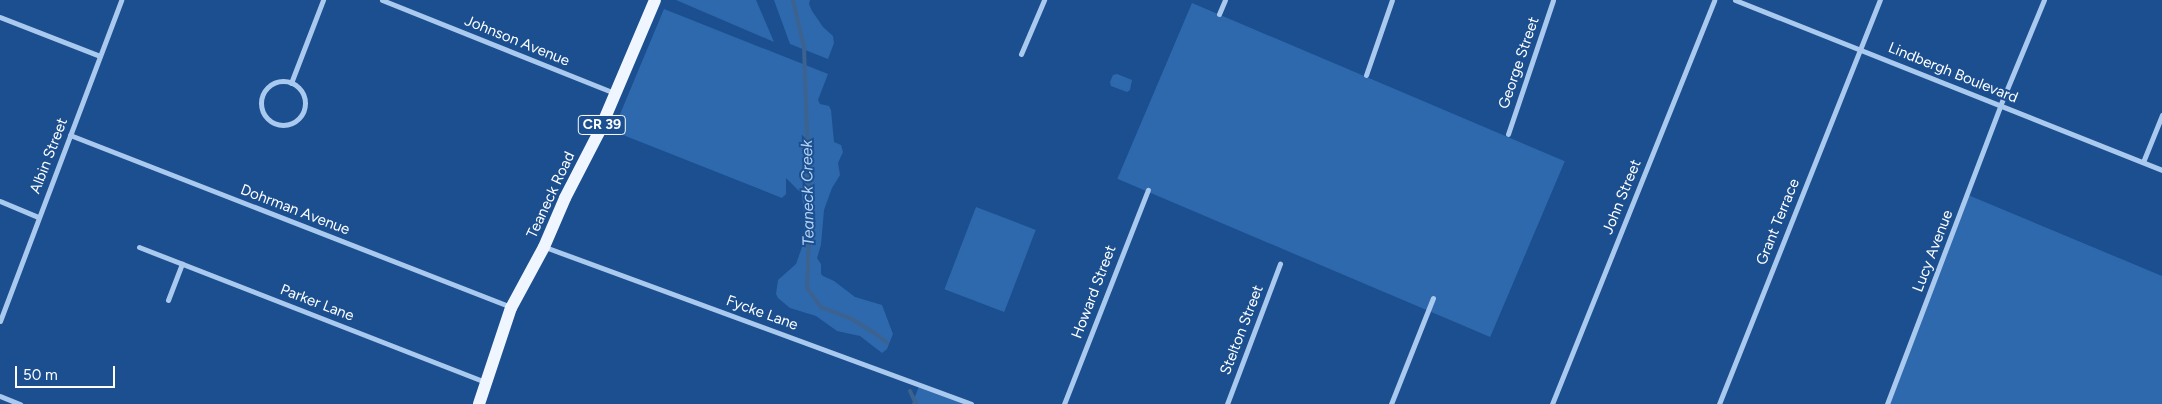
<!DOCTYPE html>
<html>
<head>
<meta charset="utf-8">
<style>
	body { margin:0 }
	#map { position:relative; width:2162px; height:404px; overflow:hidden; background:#1b4f8f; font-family:Figtree,sans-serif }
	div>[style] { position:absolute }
	.green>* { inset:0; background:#2e69ad; transform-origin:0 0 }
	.stream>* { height:4px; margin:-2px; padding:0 2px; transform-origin:2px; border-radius:2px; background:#3c6290 }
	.street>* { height:5px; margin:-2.5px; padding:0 2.5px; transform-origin:2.5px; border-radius:2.5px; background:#a9c9ee }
	.street>.ring { margin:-2.5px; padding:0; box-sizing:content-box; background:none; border:5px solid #a9c9ee; border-radius:50% }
	.primary>* { height:12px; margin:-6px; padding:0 6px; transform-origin:6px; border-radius:6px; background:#f0f6ff }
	span { translate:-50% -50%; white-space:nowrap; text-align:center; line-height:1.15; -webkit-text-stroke:4px #1b4f8f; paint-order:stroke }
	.shield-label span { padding:1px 4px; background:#1b4f8f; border:1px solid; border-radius:4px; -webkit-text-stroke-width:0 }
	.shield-label { font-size:14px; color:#fff; font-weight:700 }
	.street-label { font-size:15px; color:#fff }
	.water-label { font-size:16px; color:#b5d3f5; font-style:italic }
	.scale { position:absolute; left:15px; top:366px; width:100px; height:22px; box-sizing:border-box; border:2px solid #fff; border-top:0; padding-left:6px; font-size:15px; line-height:18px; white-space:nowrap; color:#fff; -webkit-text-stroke:4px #1b4f8f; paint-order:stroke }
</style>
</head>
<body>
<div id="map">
	<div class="green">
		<div style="clip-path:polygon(676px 0,756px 0,774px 42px)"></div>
		<div style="clip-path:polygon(774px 0,810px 0,809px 4px,812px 11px,823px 27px,833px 36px,834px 43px,828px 59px,790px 44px)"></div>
		<div style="left:1192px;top:3px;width:405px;height:191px;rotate:23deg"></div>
		<div style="clip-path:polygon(664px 9px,828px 74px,818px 100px,820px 104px,829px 106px,831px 110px,834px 142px,841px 145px,843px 152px,838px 163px,840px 175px,832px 188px,824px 210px,821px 245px,817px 258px,821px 264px,821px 274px,823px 276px,834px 281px,855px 297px,882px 305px,893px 334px,887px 349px,882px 353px,860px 336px,837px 331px,816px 316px,790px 308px,778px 298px,776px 294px,778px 280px,796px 264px,802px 247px,805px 224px,802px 194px,786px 178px,786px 194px,782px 198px,613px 131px)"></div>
		<div style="clip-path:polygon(1117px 74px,1132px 80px,1130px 90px,1127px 92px,1111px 86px,1110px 82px,1113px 75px)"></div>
		<div style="clip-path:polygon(1968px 195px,2162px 276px,2162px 404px,1887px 404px)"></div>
		<div style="left:976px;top:207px;width:64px;height:88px;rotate:21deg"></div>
		<div style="clip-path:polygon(920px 384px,971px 404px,912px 404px)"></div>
	</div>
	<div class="stream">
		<div style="left:793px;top:0;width:48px;rotate:76.8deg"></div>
		<div style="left:804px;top:47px;width:172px;rotate:88deg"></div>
		<div style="left:810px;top:219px;width:69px;rotate:92.5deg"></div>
		<div style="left:807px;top:288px;width:24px;rotate:54deg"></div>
		<div style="left:821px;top:307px;width:33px;rotate:21deg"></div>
		<div style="left:852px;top:319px;width:28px;rotate:32deg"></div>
		<div style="left:876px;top:334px;width:14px;rotate:39deg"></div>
		<div style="left:910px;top:391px;width:14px;rotate:65deg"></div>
	</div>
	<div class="street">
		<div style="left:382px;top:0;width:251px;rotate:21.8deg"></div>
		<div style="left:1735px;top:0;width:460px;rotate:21.7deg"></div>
		<div style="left:1219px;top:14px;width:15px;rotate:-67deg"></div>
		<div style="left:0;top:17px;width:107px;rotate:21.3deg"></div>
		<div style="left:1021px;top:54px;width:59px;rotate:-66.9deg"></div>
		<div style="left:1366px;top:75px;width:79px;rotate:-70.9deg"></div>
		<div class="ring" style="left:261px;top:81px;width:39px;height:39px"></div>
		<div style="left:291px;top:83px;width:89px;rotate:-68.9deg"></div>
		<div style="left:1508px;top:134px;width:141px;rotate:-71.4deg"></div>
		<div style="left:70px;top:135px;width:473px;rotate:21.3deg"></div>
		<div style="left:2143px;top:162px;width:51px;rotate:-68deg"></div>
		<div style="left:0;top:201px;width:41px;rotate:22.8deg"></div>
		<div style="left:139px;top:247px;width:371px;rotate:21.3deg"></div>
		<div style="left:545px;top:247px;width:454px;rotate:20.2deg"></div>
		<div style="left:168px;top:300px;width:39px;rotate:-69deg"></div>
		<div style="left:0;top:321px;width:343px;rotate:-69.3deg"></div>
		<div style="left:0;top:396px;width:22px;rotate:22deg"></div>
		<div style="left:1064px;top:404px;width:230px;rotate:-68.6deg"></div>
		<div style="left:1227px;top:404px;width:150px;rotate:-69.3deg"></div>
		<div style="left:1391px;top:404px;width:114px;rotate:-68.4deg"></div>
		<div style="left:1552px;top:404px;width:435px;rotate:-68.1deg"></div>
		<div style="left:1719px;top:404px;width:435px;rotate:-68.3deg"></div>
		<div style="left:1887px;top:404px;width:319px;rotate:-69.2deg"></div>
		<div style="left:2000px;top:106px;width:115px;rotate:-67.5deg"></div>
	</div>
	<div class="primary">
		<div style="left:479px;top:404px;width:101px;rotate:-71.6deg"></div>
		<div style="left:511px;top:308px;width:69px;rotate:-61.6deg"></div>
		<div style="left:544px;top:247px;width:53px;rotate:-66.8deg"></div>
		<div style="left:565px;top:198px;width:74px;rotate:-62.7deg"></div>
		<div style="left:599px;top:132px;width:143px;rotate:-67deg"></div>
	</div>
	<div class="shield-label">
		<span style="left:602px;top:125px">CR 39</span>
	</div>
	<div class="street-label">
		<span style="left:517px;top:41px;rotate:22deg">Johnson Avenue</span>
		<span style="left:1519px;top:63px;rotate:-71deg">George Street</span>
		<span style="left:1953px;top:73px;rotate:22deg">Lindbergh Boulevard</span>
		<span style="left:49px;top:156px;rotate:-69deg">Albin Street</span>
		<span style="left:551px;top:195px;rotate:-65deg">Teaneck Road</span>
		<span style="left:1622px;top:197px;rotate:-68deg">John Street</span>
		<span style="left:295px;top:210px;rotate:21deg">Dohrman Avenue</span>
		<span style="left:1778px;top:222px;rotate:-68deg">Grant Terrace</span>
		<span style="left:1933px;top:251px;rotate:-69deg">Lucy Avenue</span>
		<span style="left:1094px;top:292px;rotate:-69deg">Howard Street</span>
		<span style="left:317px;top:303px;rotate:21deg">Parker Lane</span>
		<span style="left:762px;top:313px;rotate:20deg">Fycke Lane</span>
		<span style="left:1242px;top:330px;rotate:-69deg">Stelton Street</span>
	</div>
	<div class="water-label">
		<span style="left:808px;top:193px;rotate:-91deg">Teaneck Creek</span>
	</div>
	<div class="scale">50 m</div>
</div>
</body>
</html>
